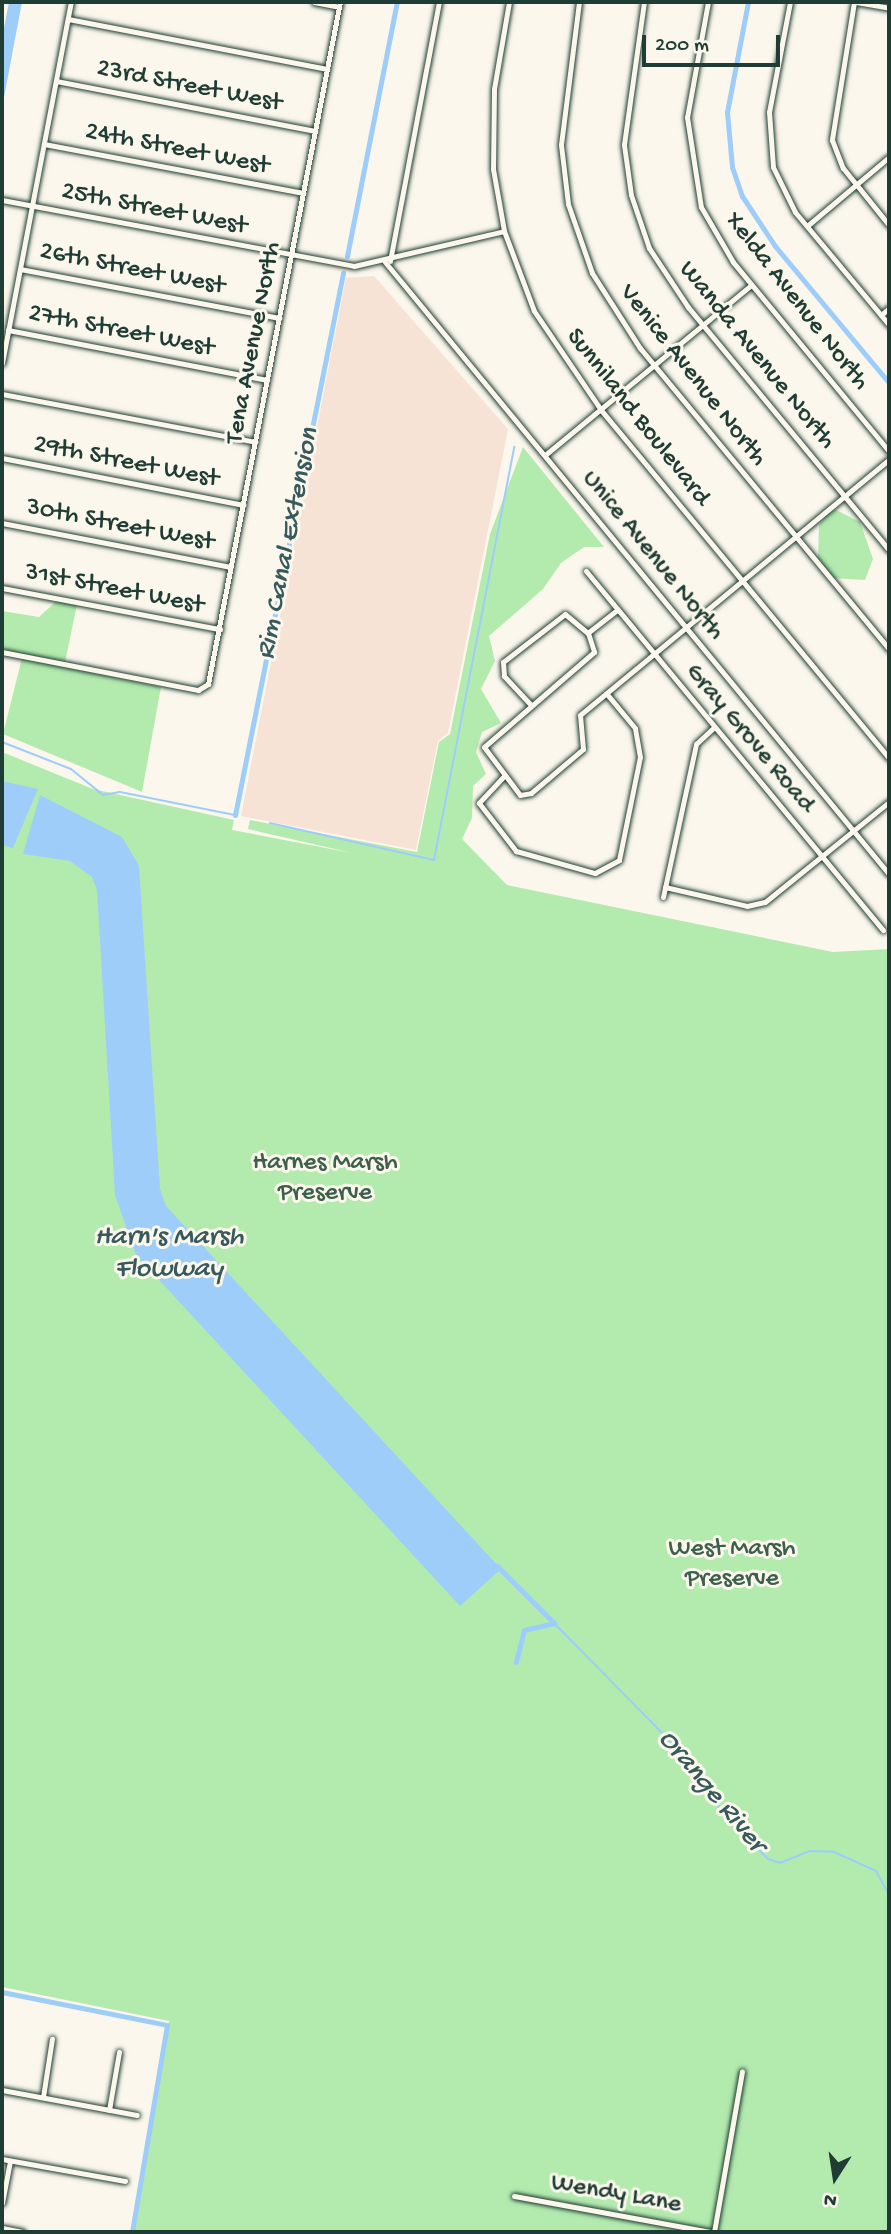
<!DOCTYPE html>
<html>
<head>
<meta charset="utf-8">
<style>
	body { margin:0 }
	#map { position:relative; width:891px; height:2234px; overflow:hidden; background:#fbf7ec; font-family:"Gochi Hand",sans-serif }
	div>[style] { position:absolute }
	.built>* { inset:0; background:#f6e3d5 }
	.green>* { inset:0; background:#b3ebaf }
	.water>* { inset:0; background:#9ecdfa }
	.stream>* { height:2px; margin:-1px; padding:0 1px; transform-origin:1px; border-radius:1px; background:#9ecdfa }
	.canal>* { height:5px; margin:-2.5px; padding:0 2.5px; transform-origin:2.5px; border-radius:2.5px; background:#9ecdfa }
	.roads { filter:drop-shadow(0 0 2px #1f3d34) drop-shadow(0 0 2px #1f3d34) }
	.minor>* { height:5px; margin:-2.5px; padding:0 2.5px; transform-origin:2.5px; border-radius:2.5px; background:#fbf7ec }
	span { translate:-50% -50%; white-space:nowrap; text-align:center; line-height:1.15; -webkit-text-stroke:6px #fbf7ec; paint-order:stroke }
	.street-label { font-size:26px; color:#1f3d34 }
	.park-label { font-size:26px; color:#3d604d }
	.water-label { font-size:28px; color:#385a5c; font-style:italic }
	.frame { position:absolute; inset:0; border:4px solid #1f3d34; pointer-events:none }
	.north { position:absolute; left:800px; top:2143px; width:70px; height:70px; -webkit-text-stroke:5px #fbf7ec; paint-order:stroke; rotate:192deg; font-size:19px; font-weight:700; line-height:28px; text-align:center; color:#1f3d34 }
	.north::after { content:''; display:block; margin:auto; width:24px; height:32px; background:#1f3d34; clip-path:polygon(50% 0,100% 100%,50% 72%,0 100%) }
	.scale { position:absolute; left:642px; top:35px; width:138px; height:32px; box-sizing:border-box; border:4px solid #1f3d34; border-top:0; padding-left:9px; font-size:21px; line-height:24px; white-space:nowrap; color:#1f3d34; -webkit-text-stroke:5px #fbf7ec; paint-order:stroke }
</style>
</head>
<body>
<div id="map">
	<div class="built">
		<div style="clip-path:polygon(374px 276px,508px 429px,448px 733px,438px 741px,416px 850px,241px 816px,346px 278px)"></div>
	</div>
	<div class="green">
		<div style="clip-path:polygon(523px 447px,604px 547px,584px 547px,561px 563px,543px 589px,489px 636px,495px 661px,481px 689px,501px 723px,482px 732px,476px 752px,486px 774px,473px 786px,472px 818px,462px 839px,507px 885px,833px 952px,889px 949px,889px 2232px,134px 2232px,169px 2021px,2px 1987px,2px 752px,93px 789px,234px 820px,232px 830px,352px 853px,248px 829px,250px 820px,417px 852px,439px 742px,450px 734px,490px 534px)"></div>
		<div style="clip-path:polygon(832px 508px,860px 522px,873px 559px,865px 580px,832px 578px,818px 561px,819px 525px)"></div>
		<div style="clip-path:polygon(61px 597px,78px 600px,64px 667px,161px 687px,142px 792px,3px 734px,23px 654px,2px 649px,2px 611px,39px 617px)"></div>
	</div>
	<div class="water">
		<div style="clip-path:polygon(9px 2px,22px 2px,2px 108px,2px 38px)"></div>
		<div style="clip-path:polygon(2px 781px,38px 789px,13px 848px,2px 845px)"></div>
		<div style="clip-path:polygon(40px 795px,122px 837px,139px 866px,160px 1189px,166px 1206px,501px 1569px,460px 1606px,136px 1255px,115px 1195px,97px 890px,92px 877px,70px 861px,23px 854px)"></div>
	</div>
	<div class="stream">
		<div style="left:2px;top:742px;width:74px;rotate:21.4deg"></div>
		<div style="left:71px;top:769px;width:41px;rotate:39.1deg"></div>
		<div style="left:103px;top:795px;width:17px;rotate:-10deg"></div>
		<div style="left:120px;top:792px;width:117px;rotate:11.3deg"></div>
		<div style="left:270px;top:823px;width:168px;rotate:12.7deg"></div>
		<div style="left:434px;top:860px;width:421px;rotate:-79deg"></div>
		<div style="left:554px;top:1623px;width:173px;rotate:45.5deg"></div>
		<div style="left:675px;top:1746px;width:84px;rotate:54.2deg"></div>
		<div style="left:724px;top:1814px;width:63px;rotate:45.6deg"></div>
		<div style="left:768px;top:1859px;width:13px;rotate:18deg"></div>
		<div style="left:780px;top:1863px;width:31px;rotate:-22deg"></div>
		<div style="left:809px;top:1851px;width:25px;rotate:2deg"></div>
		<div style="left:834px;top:1852px;width:46px;rotate:24.3deg"></div>
		<div style="left:876px;top:1871px;width:26px;rotate:61deg"></div>
		<div style="left:889px;top:1911px;width:43px;rotate:90deg"></div>
	</div>
	<div class="canal">
		<div style="left:748px;top:2px;width:112px;rotate:100.8deg"></div>
		<div style="left:727px;top:112px;width:55px;rotate:84.8deg"></div>
		<div style="left:732px;top:167px;width:31px;rotate:71deg"></div>
		<div style="left:742px;top:196px;width:60px;rotate:56.6deg"></div>
		<div style="left:775px;top:246px;width:178px;rotate:50.2deg"></div>
		<div style="left:347px;top:256px;width:259px;rotate:-78.9deg"></div>
		<div style="left:235px;top:815px;width:553px;rotate:-78.73deg"></div>
		<div style="left:497px;top:1566px;width:81px;rotate:45deg"></div>
		<div style="left:516px;top:1662px;width:33px;rotate:-76deg"></div>
		<div style="left:524px;top:1630px;width:31px;rotate:-13deg"></div>
		<div style="left:2px;top:1992px;width:168px;rotate:11.3deg"></div>
		<div style="left:167px;top:2025px;width:210px;rotate:99.6deg"></div>
	</div>
	<div class="roads">
		<div class="minor">
			<div style="left:314px;top:2px;width:25px;rotate:11deg"></div>
			<div style="left:509px;top:2px;width:88px;rotate:99.8deg"></div>
			<div style="left:494px;top:89px;width:80px;rotate:90.7deg"></div>
			<div style="left:493px;top:169px;width:63px;rotate:79.9deg"></div>
			<div style="left:504px;top:231px;width:85px;rotate:69.4deg"></div>
			<div style="left:534px;top:311px;width:120px;rotate:55.9deg"></div>
			<div style="left:601px;top:410px;width:452px;rotate:50.4deg"></div>
			<div style="left:579px;top:2px;width:144px;rotate:97.2deg"></div>
			<div style="left:561px;top:145px;width:59px;rotate:83.2deg"></div>
			<div style="left:568px;top:204px;width:73px;rotate:70.8deg"></div>
			<div style="left:592px;top:273px;width:89px;rotate:57.4deg"></div>
			<div style="left:640px;top:348px;width:391px;rotate:50.4deg"></div>
			<div style="left:644px;top:2px;width:144px;rotate:98deg"></div>
			<div style="left:624px;top:145px;width:50px;rotate:82deg"></div>
			<div style="left:631px;top:195px;width:56px;rotate:71.2deg"></div>
			<div style="left:649px;top:248px;width:71px;rotate:56.5deg"></div>
			<div style="left:688px;top:307px;width:315px;rotate:50.4deg"></div>
			<div style="left:708px;top:2px;width:117px;rotate:100.3deg"></div>
			<div style="left:687px;top:117px;width:91px;rotate:81.2deg"></div>
			<div style="left:701px;top:207px;width:64px;rotate:59.8deg"></div>
			<div style="left:733px;top:262px;width:245px;rotate:50.5deg"></div>
			<div style="left:790px;top:2px;width:112px;rotate:100.8deg"></div>
			<div style="left:769px;top:112px;width:55px;rotate:85.8deg"></div>
			<div style="left:773px;top:167px;width:50px;rotate:63.9deg"></div>
			<div style="left:795px;top:212px;width:147px;rotate:50.2deg"></div>
			<div style="left:854px;top:2px;width:140px;rotate:99.1deg"></div>
			<div style="left:832px;top:140px;width:30px;rotate:69deg"></div>
			<div style="left:843px;top:168px;width:73px;rotate:51.1deg"></div>
			<div style="left:856px;top:2px;width:34px;rotate:10deg"></div>
			<div style="left:68px;top:19px;width:264px;rotate:10.9deg"></div>
			<div style="left:56px;top:81px;width:264px;rotate:10.9deg"></div>
			<div style="left:44px;top:144px;width:264px;rotate:10.7deg"></div>
			<div style="left:2px;top:200px;width:358px;rotate:10.6deg"></div>
			<div style="left:354px;top:266px;width:154px;rotate:-13.1deg"></div>
			<div style="left:807px;top:226px;width:107px;rotate:-40.1deg"></div>
			<div style="left:390px;top:261px;width:264px;rotate:-79.3deg"></div>
			<div style="left:385px;top:262px;width:793px;rotate:50.53deg"></div>
			<div style="left:20px;top:269px;width:264px;rotate:10.7deg"></div>
			<div style="left:881px;top:315px;width:11px;rotate:-41deg"></div>
			<div style="left:8px;top:330px;width:264px;rotate:10.9deg"></div>
			<div style="left:2px;top:363px;width:368px;rotate:-79.2deg"></div>
			<div style="left:2px;top:394px;width:258px;rotate:10.7deg"></div>
			<div style="left:545px;top:455px;width:267px;rotate:-39.5deg"></div>
			<div style="left:2px;top:458px;width:246px;rotate:11deg"></div>
			<div style="left:2px;top:523px;width:233px;rotate:10.9deg"></div>
			<div style="left:586px;top:571px;width:466px;rotate:50.4deg"></div>
			<div style="left:2px;top:588px;width:222px;rotate:10.7deg"></div>
			<div style="left:617px;top:610px;width:37px;rotate:142deg"></div>
			<div style="left:588px;top:633px;width:20px;rotate:72deg"></div>
			<div style="left:594px;top:652px;width:145px;rotate:139.2deg"></div>
			<div style="left:484px;top:747px;width:60px;rotate:53.1deg"></div>
			<div style="left:520px;top:795px;width:11px;rotate:-10deg"></div>
			<div style="left:531px;top:793px;width:68px;rotate:-40.2deg"></div>
			<div style="left:583px;top:749px;width:34px;rotate:-95deg"></div>
			<div style="left:580px;top:715px;width:401px;rotate:-39.6deg"></div>
			<div style="left:2px;top:652px;width:200px;rotate:11deg"></div>
			<div style="left:198px;top:690px;width:12px;rotate:-31deg"></div>
			<div style="left:208px;top:684px;width:695px;rotate:-79.05deg"></div>
			<div style="left:531px;top:705px;width:40px;rotate:-133deg"></div>
			<div style="left:504px;top:676px;width:14px;rotate:-94deg"></div>
			<div style="left:503px;top:662px;width:78px;rotate:-37.7deg"></div>
			<div style="left:565px;top:614px;width:30px;rotate:40deg"></div>
			<div style="left:504px;top:776px;width:37px;rotate:133deg"></div>
			<div style="left:479px;top:803px;width:61px;rotate:52.4deg"></div>
			<div style="left:516px;top:851px;width:82px;rotate:15.6deg"></div>
			<div style="left:595px;top:873px;width:27px;rotate:-28deg"></div>
			<div style="left:619px;top:860px;width:105px;rotate:-78.5deg"></div>
			<div style="left:640px;top:757px;width:29px;rotate:-100deg"></div>
			<div style="left:635px;top:728px;width:45px;rotate:-129.6deg"></div>
			<div style="left:665px;top:887px;width:84px;rotate:13deg"></div>
			<div style="left:747px;top:906px;width:18px;rotate:-13deg"></div>
			<div style="left:765px;top:902px;width:159px;rotate:-38.9deg"></div>
			<div style="left:663px;top:897px;width:157px;rotate:-77.8deg"></div>
			<div style="left:696px;top:744px;width:23px;rotate:-43deg"></div>
			<div style="left:2px;top:2090px;width:137px;rotate:10.5deg"></div>
			<div style="left:43px;top:2097px;width:59px;rotate:-81.2deg"></div>
			<div style="left:109px;top:2110px;width:59px;rotate:-80.2deg"></div>
			<div style="left:2px;top:2159px;width:125px;rotate:10.1deg"></div>
			<div style="left:514px;top:2196px;width:200px;rotate:10.4deg"></div>
			<div style="left:2px;top:2203px;width:43px;rotate:-79.2deg"></div>
			<div style="left:2px;top:2228px;width:21px;rotate:11deg"></div>
			<div style="left:714px;top:2232px;width:163px;rotate:-80.1deg"></div>
		</div>
	</div>
	<div class="street-label">
		<span style="left:189px;top:87px;rotate:11deg">23rd Street West</span>
		<span style="left:177px;top:150px;rotate:11deg">24th Street West</span>
		<span style="left:154px;top:210px;rotate:11deg">25th Street West</span>
		<span style="left:132px;top:270px;rotate:11deg">26th Street West</span>
		<span style="left:796px;top:302px;rotate:52deg">Xelda Avenue North</span>
		<span style="left:121px;top:332px;rotate:11deg">27th Street West</span>
		<span style="left:255px;top:343px;rotate:-79deg">Tena Avenue North</span>
		<span style="left:756px;top:356px;rotate:51deg">Wanda Avenue North</span>
		<span style="left:692px;top:376px;rotate:52deg">Venice Avenue North</span>
		<span style="left:637px;top:418px;rotate:52deg">Sunniland Boulevard</span>
		<span style="left:126px;top:463px;rotate:11deg">29th Street West</span>
		<span style="left:120px;top:526px;rotate:11deg">30th Street West</span>
		<span style="left:652px;top:556px;rotate:51deg">Unice Avenue North</span>
		<span style="left:114px;top:590px;rotate:11deg">31st Street West</span>
		<span style="left:749px;top:739px;rotate:50deg">Gray Grove Road</span>
		<span style="left:616px;top:2195px;rotate:10deg">Wendy Lane</span>
	</div>
	<div class="park-label">
		<span style="left:325px;top:1179px">Harnes Marsh<br>Preserve</span>
		<span style="left:732px;top:1565px">West Marsh<br>Preserve</span>
	</div>
	<div class="water-label">
		<span style="left:289px;top:544px;rotate:-79deg">Rim Canal Extension</span>
		<span style="left:169px;top:1254px">Harn's Marsh<br>Flowway</span>
		<span style="left:711px;top:1792px;rotate:50deg">Orange River</span>
	</div>
	<div class="frame"></div>
	<div class="north">N</div>
	<div class="scale">200 m</div>
</div>
</body>
</html>
